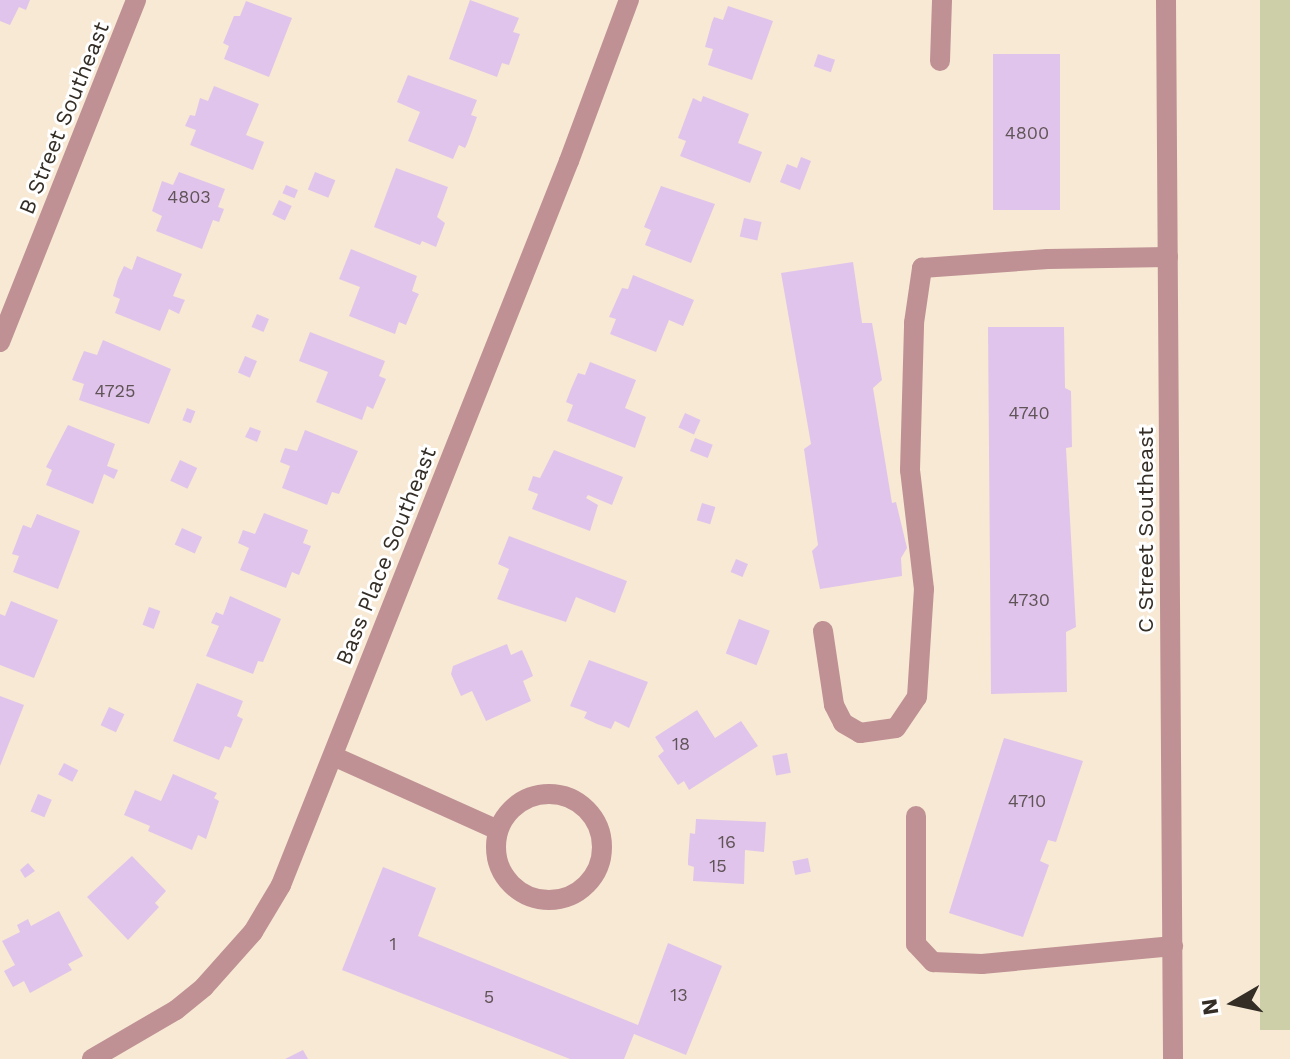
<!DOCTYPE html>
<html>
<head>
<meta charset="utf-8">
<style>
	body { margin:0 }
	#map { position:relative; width:1290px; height:1059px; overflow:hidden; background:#f7e9d4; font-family:"Work Sans",sans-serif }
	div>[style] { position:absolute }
	.green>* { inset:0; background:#cdcfa8; transform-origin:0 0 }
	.building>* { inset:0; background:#e1c4eb; transform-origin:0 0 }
	.service>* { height:20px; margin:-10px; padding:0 10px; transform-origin:10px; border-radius:10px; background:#bf9194 }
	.minor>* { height:20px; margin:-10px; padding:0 10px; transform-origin:10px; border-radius:10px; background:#bf9194 }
	.minor>.ring { margin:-10px; padding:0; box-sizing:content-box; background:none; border:20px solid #bf9194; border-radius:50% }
	span { translate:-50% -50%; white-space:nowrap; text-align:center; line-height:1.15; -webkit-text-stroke:6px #fff; paint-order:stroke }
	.number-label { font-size:18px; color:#5f5457 }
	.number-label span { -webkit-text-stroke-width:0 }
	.street-label { font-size:22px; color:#342e26 }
	.north { position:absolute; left:1194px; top:963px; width:80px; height:80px; -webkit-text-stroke:6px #fff; paint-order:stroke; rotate:261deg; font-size:22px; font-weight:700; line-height:32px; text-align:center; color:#342e26 }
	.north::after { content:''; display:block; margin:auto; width:28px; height:36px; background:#342e26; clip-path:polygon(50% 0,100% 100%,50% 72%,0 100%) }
</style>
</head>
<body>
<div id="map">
	<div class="green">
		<div style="left:1260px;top:0;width:30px;height:1030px"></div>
	</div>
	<div class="building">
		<div style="clip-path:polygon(0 0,30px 0,26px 10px,19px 7px,10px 25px,0 21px)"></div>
		<div style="clip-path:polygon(470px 0,519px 18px,513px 32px,520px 34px,513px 54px,509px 65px,502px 63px,497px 77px,449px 59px)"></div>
		<div style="clip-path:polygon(246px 1px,292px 18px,269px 77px,224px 59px,229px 46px,223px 43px,234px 16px,240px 16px)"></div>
		<div style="clip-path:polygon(728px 6px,773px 21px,752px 80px,708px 65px,713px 49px,705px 47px,712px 22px,714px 17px,723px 20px)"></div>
		<div style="left:818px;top:54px;width:18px;height:13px;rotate:19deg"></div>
		<div style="left:1060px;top:54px;width:156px;height:67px;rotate:90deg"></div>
		<div style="clip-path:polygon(408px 75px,477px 100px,471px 115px,477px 117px,467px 144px,465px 148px,459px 145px,453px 159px,408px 141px,420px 112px,397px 102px)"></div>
		<div style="clip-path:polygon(214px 86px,259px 104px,246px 135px,264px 142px,253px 170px,190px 145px,196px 130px,185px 126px,190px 115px,195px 116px,200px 98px,208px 101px)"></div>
		<div style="clip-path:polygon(703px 96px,749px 114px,738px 143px,762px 152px,750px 183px,680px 156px,686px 141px,678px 138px,693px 98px,701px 102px)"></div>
		<div style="clip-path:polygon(801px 157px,811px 161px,800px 190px,780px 182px,787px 164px,797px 168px)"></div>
		<div style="clip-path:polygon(396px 168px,448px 187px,437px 217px,445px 223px,436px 247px,422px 241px,420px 245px,374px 227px)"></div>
		<div style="clip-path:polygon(179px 172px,225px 189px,218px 207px,224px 209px,219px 222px,213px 220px,202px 249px,156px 231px,162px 216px,152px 211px,162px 181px,173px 185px)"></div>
		<div style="left:315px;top:172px;width:22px;height:19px;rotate:22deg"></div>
		<div style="left:286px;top:185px;width:13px;height:9px;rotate:23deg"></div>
		<div style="clip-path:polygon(661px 186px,715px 204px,691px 263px,645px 245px,651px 230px,644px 227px)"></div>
		<div style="left:279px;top:200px;width:14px;height:16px;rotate:25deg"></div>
		<div style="left:744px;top:218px;width:18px;height:19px;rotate:13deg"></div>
		<div style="clip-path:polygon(351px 249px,417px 276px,412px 291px,419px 294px,416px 300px,406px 325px,399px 322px,395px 334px,349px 316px,360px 287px,339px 279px)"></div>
		<div style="clip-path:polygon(137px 256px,182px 274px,173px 296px,185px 300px,183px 304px,179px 314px,169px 309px,160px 331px,115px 313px,120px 299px,113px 296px,118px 279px,124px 266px,132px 270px)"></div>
		<div style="clip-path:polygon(853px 262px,862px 323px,872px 323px,882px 380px,873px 388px,892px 503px,896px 502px,907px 548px,901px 558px,902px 576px,820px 589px,812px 551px,818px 545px,804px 449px,811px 444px,781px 273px)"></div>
		<div style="clip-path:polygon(633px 275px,694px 300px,683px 326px,669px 320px,656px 352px,610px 334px,616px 319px,609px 317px,622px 288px,628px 289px)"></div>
		<div style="left:257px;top:314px;width:13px;height:14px;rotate:23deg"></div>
		<div style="clip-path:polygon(988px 327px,1064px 327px,1065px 388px,1071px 391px,1072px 447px,1066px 448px,1076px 627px,1066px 632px,1067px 692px,991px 694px)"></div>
		<div style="clip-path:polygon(310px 332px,385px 361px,379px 376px,386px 379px,373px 409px,367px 406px,362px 420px,316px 402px,328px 372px,299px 361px)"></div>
		<div style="clip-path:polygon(103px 340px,171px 369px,149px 424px,79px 400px,84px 384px,72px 380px,78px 365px,84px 351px,97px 355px)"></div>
		<div style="left:245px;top:356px;width:13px;height:18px;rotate:23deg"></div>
		<div style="clip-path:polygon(590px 362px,636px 380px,625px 408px,646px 417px,635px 448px,567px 421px,573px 405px,566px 402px,571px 389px,578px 373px,585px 375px)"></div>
		<div style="left:187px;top:408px;width:9px;height:13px;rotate:21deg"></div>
		<div style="left:685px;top:413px;width:17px;height:16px;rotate:24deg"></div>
		<div style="clip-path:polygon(68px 425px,115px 444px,107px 466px,118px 470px,114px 479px,104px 474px,93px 504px,46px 485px,52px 470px,46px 467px)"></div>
		<div style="clip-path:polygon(250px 427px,261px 431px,257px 442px,245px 437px)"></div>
		<div style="clip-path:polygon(305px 430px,358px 451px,339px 494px,332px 492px,327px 505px,282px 488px,290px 466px,280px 462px,283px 453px,285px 448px,297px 451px)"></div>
		<div style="left:695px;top:438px;width:19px;height:14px;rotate:21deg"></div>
		<div style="clip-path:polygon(554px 450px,623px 477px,612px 505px,588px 495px,586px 498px,598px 505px,590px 531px,532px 509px,538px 494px,528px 490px,533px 476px,540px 478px)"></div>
		<div style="left:180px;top:460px;width:19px;height:23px;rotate:25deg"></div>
		<div style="left:702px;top:503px;width:14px;height:18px;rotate:17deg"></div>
		<div style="clip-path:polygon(264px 513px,308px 530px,303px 543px,311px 546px,299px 575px,292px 572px,286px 588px,240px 570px,249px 548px,238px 543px,243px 530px,255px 534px)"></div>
		<div style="clip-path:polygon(37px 514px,80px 531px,58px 589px,13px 572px,19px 556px,12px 554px,23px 525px,31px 528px)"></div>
		<div style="left:182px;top:528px;width:22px;height:18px;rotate:24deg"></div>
		<div style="clip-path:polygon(509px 536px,627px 581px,615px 613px,576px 597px,566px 622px,497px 599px,509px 569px,498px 564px)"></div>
		<div style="left:736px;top:559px;width:13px;height:14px;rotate:23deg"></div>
		<div style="clip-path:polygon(230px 596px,281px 619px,263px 662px,258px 661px,253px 674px,206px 656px,219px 626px,211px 623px,216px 612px,223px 615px)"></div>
		<div style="clip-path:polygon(11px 601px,58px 620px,34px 678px,0 665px,0 614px,5px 616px)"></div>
		<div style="left:149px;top:607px;width:12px;height:19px;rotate:20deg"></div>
		<div style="left:739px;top:619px;width:33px;height:37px;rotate:21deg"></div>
		<div style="clip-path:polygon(507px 644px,511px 655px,522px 650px,530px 668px,533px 676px,523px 681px,531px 701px,486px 721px,472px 691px,461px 696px,451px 674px,453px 666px)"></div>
		<div style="clip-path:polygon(589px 660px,648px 682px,629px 728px,615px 721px,611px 729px,597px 724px,584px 718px,587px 712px,570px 706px)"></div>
		<div style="clip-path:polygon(197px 683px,243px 701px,237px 716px,243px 719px,237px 733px,231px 748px,225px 746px,219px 760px,173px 741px)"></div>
		<div style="clip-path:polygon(0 696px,24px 705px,0 766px)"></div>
		<div style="left:109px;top:707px;width:17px;height:20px;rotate:25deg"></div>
		<div style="clip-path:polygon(697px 710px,715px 738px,741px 721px,758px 746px,689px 790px,684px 781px,678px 785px,658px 756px,664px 751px,655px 737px)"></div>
		<div style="clip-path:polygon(1004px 738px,1083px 761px,1056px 842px,1048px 840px,1040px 861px,1049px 865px,1023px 937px,949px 913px)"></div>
		<div style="left:787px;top:753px;width:20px;height:15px;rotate:79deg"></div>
		<div style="left:64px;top:763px;width:16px;height:13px;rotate:27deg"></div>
		<div style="clip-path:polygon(173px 774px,217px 793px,214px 798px,219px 801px,206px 839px,198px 835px,192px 850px,148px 831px,150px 826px,124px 815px,135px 790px,161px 801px)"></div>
		<div style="left:38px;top:794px;width:15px;height:19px;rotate:23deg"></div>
		<div style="clip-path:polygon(696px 819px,766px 822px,764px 852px,745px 850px,744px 884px,693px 881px,694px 867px,688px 865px,688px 860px,690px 833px,695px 834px)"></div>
		<div style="clip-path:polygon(132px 856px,166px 891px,155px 903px,159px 907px,128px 940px,87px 897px)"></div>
		<div style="left:808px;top:858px;width:14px;height:16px;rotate:78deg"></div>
		<div style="clip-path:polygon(28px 863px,35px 871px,25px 878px,20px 870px)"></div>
		<div style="clip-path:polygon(383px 867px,436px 888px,418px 936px,638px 1025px,668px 943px,722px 966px,686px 1055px,634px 1034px,624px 1059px,570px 1059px,342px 970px)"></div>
		<div style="clip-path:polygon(59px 911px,83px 956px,68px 964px,72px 970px,30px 993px,24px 981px,13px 987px,4px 971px,15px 965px,2px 941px,20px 932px,17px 925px,28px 919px,31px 926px)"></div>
		<div style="clip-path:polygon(303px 1050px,308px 1059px,285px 1059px)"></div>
	</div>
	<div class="service">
		<div style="left:940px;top:61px;width:61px;rotate:-88.1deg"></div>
		<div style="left:823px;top:631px;width:75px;rotate:81.5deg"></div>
		<div style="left:834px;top:705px;width:20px;rotate:63deg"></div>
		<div style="left:843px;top:723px;width:20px;rotate:30deg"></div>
		<div style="left:860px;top:733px;width:36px;rotate:-8deg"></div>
		<div style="left:896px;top:728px;width:37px;rotate:-56deg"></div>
		<div style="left:917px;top:697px;width:108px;rotate:-86.3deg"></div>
		<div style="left:924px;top:589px;width:120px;rotate:-96.7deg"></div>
		<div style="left:910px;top:470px;width:147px;rotate:-88.4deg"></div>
		<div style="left:914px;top:323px;width:56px;rotate:-81.7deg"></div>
		<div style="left:922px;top:268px;width:126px;rotate:-4.1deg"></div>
		<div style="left:1048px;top:259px;width:120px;rotate:-1deg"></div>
		<div style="left:916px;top:816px;width:128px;rotate:90deg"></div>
		<div style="left:916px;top:944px;width:25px;rotate:47deg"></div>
		<div style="left:933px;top:962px;width:49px;rotate:2.3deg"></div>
		<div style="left:982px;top:964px;width:192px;rotate:-5.4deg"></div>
	</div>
	<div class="minor">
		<div style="left:1166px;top:0;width:1059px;rotate:89.62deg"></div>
		<div style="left:0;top:342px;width:368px;rotate:-68.3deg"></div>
		<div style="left:333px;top:756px;width:181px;rotate:24.2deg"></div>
		<div class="ring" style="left:496px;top:794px;width:86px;height:86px"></div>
		<div style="left:92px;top:1059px;width:97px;rotate:-30.3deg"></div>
		<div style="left:176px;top:1010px;width:36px;rotate:-39deg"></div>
		<div style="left:204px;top:987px;width:74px;rotate:-48.3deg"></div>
		<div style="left:253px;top:932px;width:55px;rotate:-59.2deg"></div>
		<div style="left:281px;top:885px;width:779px;rotate:-68.31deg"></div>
		<div style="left:569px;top:161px;width:172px;rotate:-69.6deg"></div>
	</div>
	<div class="number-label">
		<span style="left:1027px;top:133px">4800</span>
		<span style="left:189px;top:197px">4803</span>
		<span style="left:115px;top:391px">4725</span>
		<span style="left:1029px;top:413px">4740</span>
		<span style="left:1029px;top:600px">4730</span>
		<span style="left:681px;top:744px">18</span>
		<span style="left:1027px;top:801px">4710</span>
		<span style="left:727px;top:842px">16</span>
		<span style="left:718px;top:866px">15</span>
		<span style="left:393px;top:944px">1</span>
		<span style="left:679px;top:995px">13</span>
		<span style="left:489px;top:997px">5</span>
	</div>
	<div class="street-label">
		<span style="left:64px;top:118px;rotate:-68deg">B Street Southeast</span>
		<span style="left:1146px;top:530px;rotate:-90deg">C Street Southeast</span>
		<span style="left:386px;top:556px;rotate:-68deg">Bass Place Southeast</span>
	</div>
	<div class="north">N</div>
</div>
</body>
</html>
